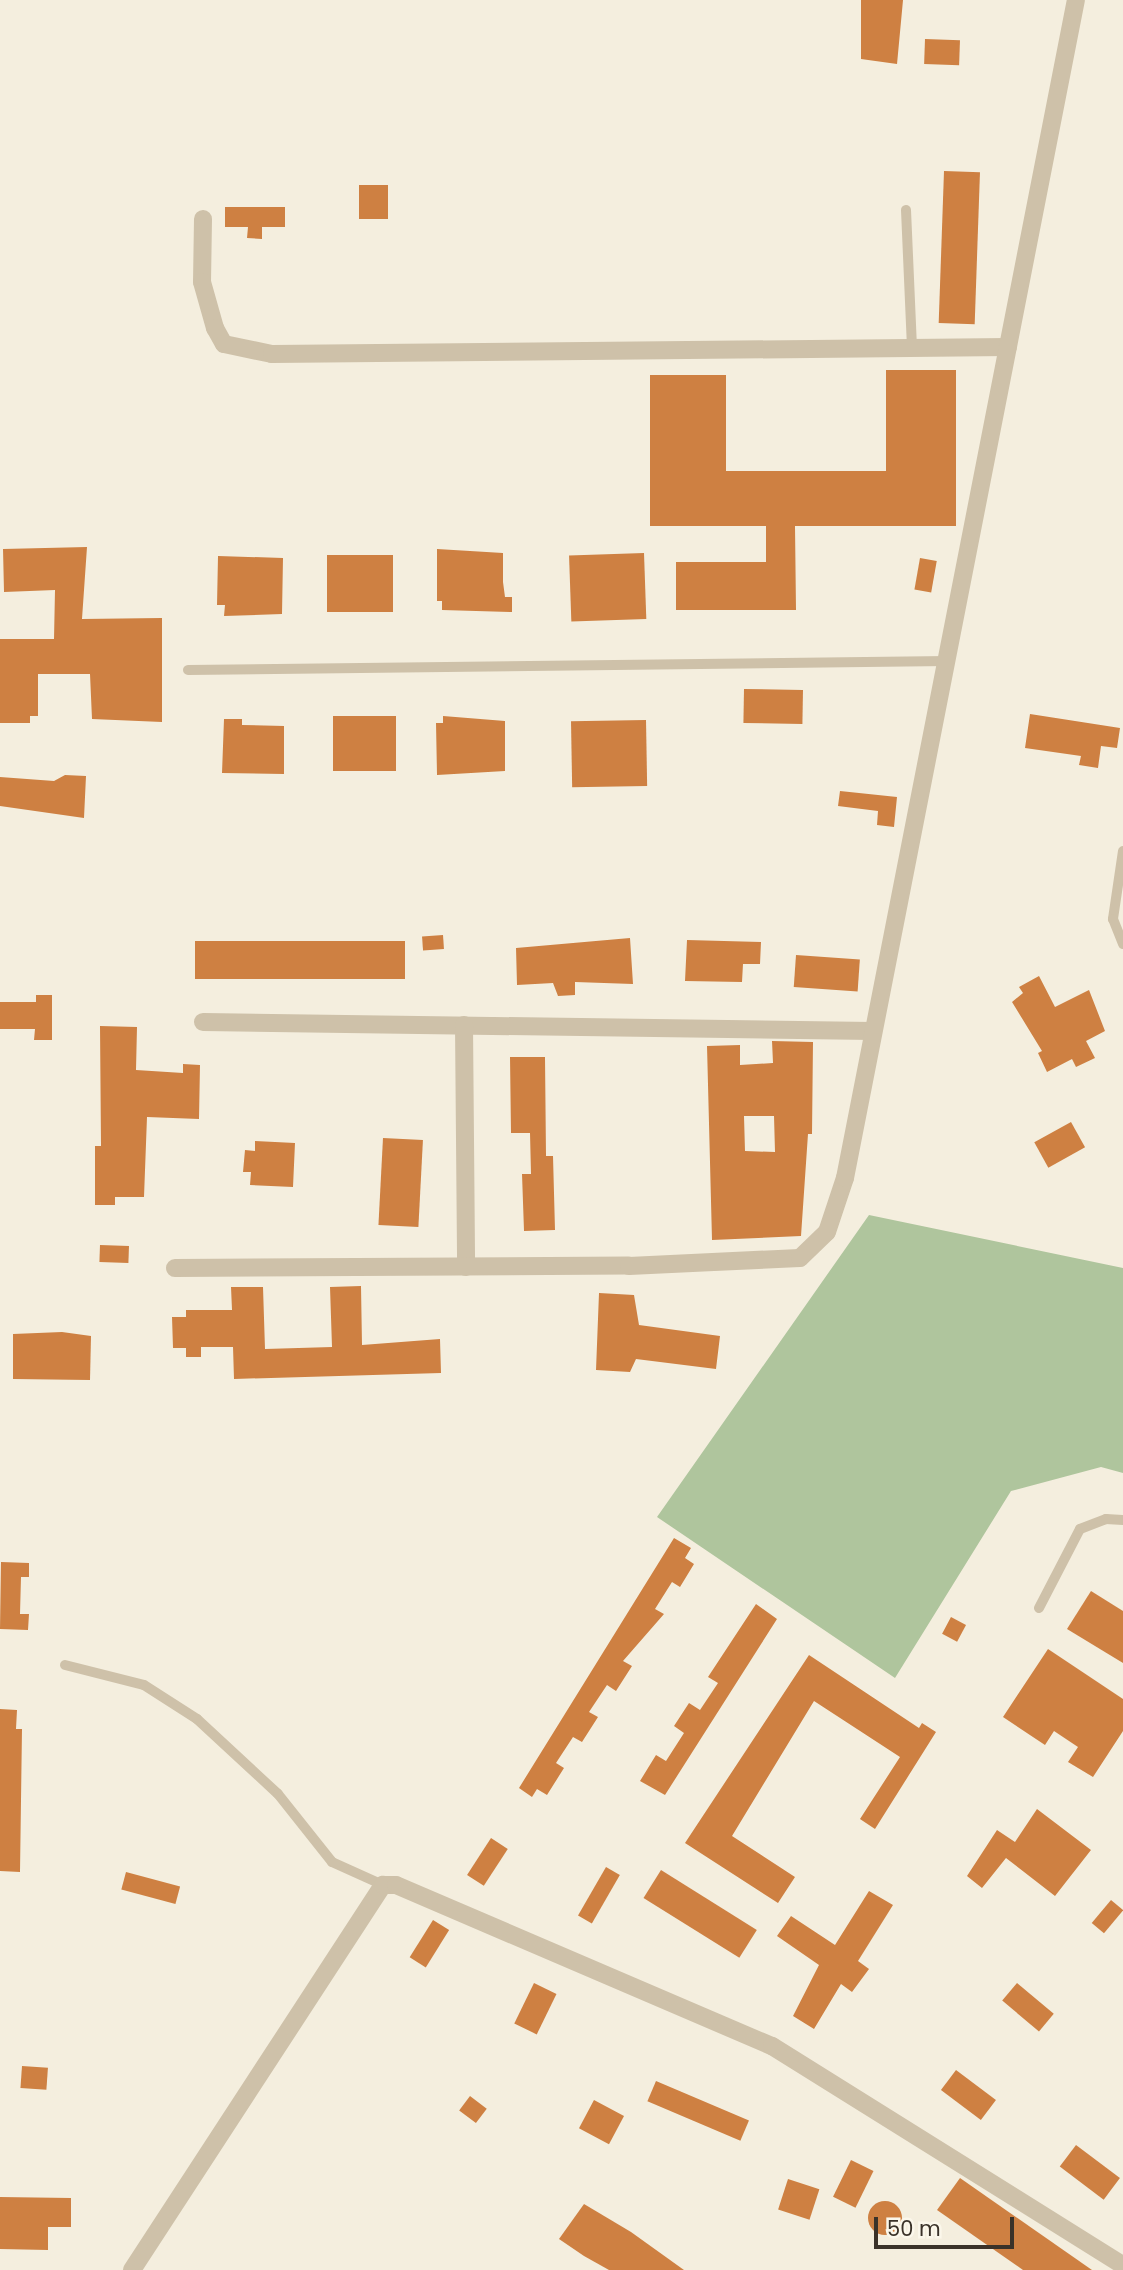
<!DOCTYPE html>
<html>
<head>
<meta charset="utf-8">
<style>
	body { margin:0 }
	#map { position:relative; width:1123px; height:2270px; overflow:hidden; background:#f4eede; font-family:Poppins,sans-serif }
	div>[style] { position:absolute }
	.green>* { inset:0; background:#afc59d }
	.building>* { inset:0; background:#ce8042; transform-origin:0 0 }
	.round { border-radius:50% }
	.lane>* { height:10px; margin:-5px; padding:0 5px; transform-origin:5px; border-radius:5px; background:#cec1a9 }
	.street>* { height:18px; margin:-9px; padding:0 9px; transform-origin:9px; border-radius:9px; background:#cec1a9 }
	span { translate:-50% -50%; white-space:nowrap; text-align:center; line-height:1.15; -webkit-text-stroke:6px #fbf7eb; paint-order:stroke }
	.scale { position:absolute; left:874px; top:2217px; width:140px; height:32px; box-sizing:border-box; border:4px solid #3a3229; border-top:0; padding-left:9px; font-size:21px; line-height:24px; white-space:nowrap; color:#3a3229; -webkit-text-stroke:5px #fbf7eb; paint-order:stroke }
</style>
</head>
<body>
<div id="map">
	<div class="green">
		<div style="clip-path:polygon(869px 1215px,1123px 1268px,1123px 1473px,1101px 1467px,1011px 1491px,895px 1678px,657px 1517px)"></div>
	</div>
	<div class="building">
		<div style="clip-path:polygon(861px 0,903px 0,897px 64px,861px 59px)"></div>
		<div style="left:925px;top:39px;width:35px;height:25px;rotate:2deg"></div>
		<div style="left:944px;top:171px;width:36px;height:152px;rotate:2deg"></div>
		<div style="left:359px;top:185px;width:29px;height:34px"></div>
		<div style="clip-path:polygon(225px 207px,285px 207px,285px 227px,262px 227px,262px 239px,247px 238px,248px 227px,225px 227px)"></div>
		<div style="clip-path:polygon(886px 370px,956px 370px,956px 526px,795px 526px,796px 610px,676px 610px,676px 562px,766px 562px,766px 526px,650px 526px,650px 375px,726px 375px,726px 471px,886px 471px)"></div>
		<div style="clip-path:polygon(87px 547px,82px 619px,162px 618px,162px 722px,92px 719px,90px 674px,38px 674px,38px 716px,30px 716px,30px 723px,0 723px,0 639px,54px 639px,55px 590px,4px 592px,3px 549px)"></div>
		<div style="clip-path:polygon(437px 549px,503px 553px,503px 582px,505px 597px,512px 597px,512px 612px,442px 610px,442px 601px,437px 601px)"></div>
		<div style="left:644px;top:553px;width:66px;height:75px;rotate:88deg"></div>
		<div style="left:327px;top:555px;width:66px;height:57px"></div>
		<div style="clip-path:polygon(218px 556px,283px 558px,282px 614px,224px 616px,225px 605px,217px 605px)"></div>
		<div style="left:920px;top:558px;width:17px;height:32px;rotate:10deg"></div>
		<div style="left:744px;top:689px;width:59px;height:34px;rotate:1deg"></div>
		<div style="clip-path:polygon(1030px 714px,1120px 728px,1117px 748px,1101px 746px,1098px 768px,1079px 765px,1081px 756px,1025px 748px)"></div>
		<div style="left:333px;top:716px;width:63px;height:55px"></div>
		<div style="clip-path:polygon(443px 716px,505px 721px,505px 771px,437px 775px,436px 723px,443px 723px)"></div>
		<div style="clip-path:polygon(224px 719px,242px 719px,242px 725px,284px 726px,284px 774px,222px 773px)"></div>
		<div style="left:646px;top:720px;width:66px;height:75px;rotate:89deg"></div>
		<div style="clip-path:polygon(65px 775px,86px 776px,84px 818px,0 806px,0 777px,54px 781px)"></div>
		<div style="clip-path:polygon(840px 791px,897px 797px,894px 827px,877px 825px,878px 811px,838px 806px)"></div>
		<div style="left:443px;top:935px;width:14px;height:21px;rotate:86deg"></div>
		<div style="clip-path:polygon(630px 938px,633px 984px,575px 982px,575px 995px,558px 996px,553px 983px,517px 985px,516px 948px)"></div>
		<div style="clip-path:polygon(687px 940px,761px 942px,760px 964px,743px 964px,742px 982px,685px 981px)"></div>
		<div style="left:405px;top:941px;width:38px;height:210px;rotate:90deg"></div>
		<div style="left:796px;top:955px;width:64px;height:32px;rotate:4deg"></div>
		<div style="clip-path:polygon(1039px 976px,1055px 1007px,1089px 990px,1105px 1031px,1086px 1041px,1095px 1058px,1076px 1067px,1072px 1059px,1047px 1072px,1038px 1053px,1042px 1051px,1012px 1002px,1023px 993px,1019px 987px)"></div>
		<div style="clip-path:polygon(36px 995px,52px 995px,52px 1040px,34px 1040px,35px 1029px,0 1029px,0 1002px,36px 1002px)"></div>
		<div style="clip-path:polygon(100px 1026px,137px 1027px,136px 1070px,183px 1073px,183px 1064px,200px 1065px,199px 1119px,147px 1117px,144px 1197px,115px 1197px,115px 1205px,95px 1205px,95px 1146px,101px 1146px)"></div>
		<div style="clip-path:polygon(evenodd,772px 1041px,813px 1042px,812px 1134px,808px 1134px,801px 1236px,712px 1240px,707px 1046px,740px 1045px,740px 1065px,773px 1063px,772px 1041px,744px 1116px,774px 1116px,775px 1152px,745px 1151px,744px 1116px)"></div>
		<div style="clip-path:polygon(510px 1057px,545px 1057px,546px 1156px,553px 1156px,555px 1230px,524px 1231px,522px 1174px,531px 1174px,530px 1133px,511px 1133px)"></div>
		<div style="left:1071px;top:1122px;width:29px;height:42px;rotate:61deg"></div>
		<div style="left:383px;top:1138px;width:40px;height:87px;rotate:3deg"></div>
		<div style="clip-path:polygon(255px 1141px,295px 1143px,293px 1187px,250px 1185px,251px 1172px,243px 1172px,245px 1150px,255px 1151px)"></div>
		<div style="left:100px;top:1245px;width:29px;height:17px;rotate:2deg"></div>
		<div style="clip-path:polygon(361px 1286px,362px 1345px,440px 1339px,441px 1373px,234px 1379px,233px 1347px,201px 1347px,201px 1357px,186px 1357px,186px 1348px,173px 1348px,172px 1317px,186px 1317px,186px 1310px,232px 1310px,231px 1287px,263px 1287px,265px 1349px,332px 1347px,330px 1287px)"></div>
		<div style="clip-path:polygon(599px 1293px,634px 1295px,639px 1325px,720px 1336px,716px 1369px,636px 1359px,630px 1372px,596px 1370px)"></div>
		<div style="clip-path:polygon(62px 1332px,91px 1336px,90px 1380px,13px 1379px,13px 1334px)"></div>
		<div style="clip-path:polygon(674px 1538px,691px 1548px,685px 1558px,694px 1564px,680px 1587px,672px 1582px,655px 1609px,664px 1614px,623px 1661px,632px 1666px,616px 1691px,607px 1685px,589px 1712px,598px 1717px,582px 1742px,573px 1737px,556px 1763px,564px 1768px,547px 1795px,537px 1789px,532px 1797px,519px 1788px)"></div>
		<div style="clip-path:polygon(1px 1562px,29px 1563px,29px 1577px,21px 1577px,20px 1614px,29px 1614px,28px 1630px,0 1629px)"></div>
		<div style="clip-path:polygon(1091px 1591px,1123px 1611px,1123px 1663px,1067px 1629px)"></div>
		<div style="clip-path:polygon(756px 1604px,777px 1619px,665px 1795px,640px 1781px,656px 1755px,666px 1761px,684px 1733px,674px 1726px,689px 1703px,700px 1710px,718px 1683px,708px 1677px)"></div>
		<div style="left:951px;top:1617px;width:17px;height:19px;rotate:28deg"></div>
		<div style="clip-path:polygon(1048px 1649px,1123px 1699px,1123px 1731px,1093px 1777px,1068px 1762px,1078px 1747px,1054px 1731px,1045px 1745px,1003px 1717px)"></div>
		<div style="clip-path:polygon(809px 1655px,919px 1728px,922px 1723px,936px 1732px,875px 1829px,860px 1819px,900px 1757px,814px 1701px,732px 1836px,795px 1877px,778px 1903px,685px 1843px)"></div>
		<div style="clip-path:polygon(0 1709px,17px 1710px,16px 1729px,22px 1729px,20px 1872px,0 1871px)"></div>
		<div style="clip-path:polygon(1037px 1809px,1091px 1850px,1055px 1896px,1006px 1858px,982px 1888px,967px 1876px,997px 1830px,1015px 1842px)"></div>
		<div style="left:491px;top:1838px;width:20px;height:44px;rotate:33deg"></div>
		<div style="left:606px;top:1867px;width:16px;height:56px;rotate:30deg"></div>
		<div style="left:661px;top:1870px;width:113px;height:33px;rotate:32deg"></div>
		<div style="left:126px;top:1872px;width:56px;height:18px;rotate:15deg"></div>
		<div style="clip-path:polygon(869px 1891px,893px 1905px,858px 1961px,869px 1969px,852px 1992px,841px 1984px,814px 2029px,793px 2016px,819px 1965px,777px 1936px,791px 1916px,835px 1945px)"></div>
		<div style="left:1111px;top:1900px;width:16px;height:30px;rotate:40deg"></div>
		<div style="left:433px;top:1920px;width:19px;height:44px;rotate:32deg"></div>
		<div style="left:534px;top:1983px;width:25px;height:45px;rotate:26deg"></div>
		<div style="left:1017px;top:1983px;width:48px;height:23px;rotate:40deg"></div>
		<div style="left:22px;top:2066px;width:26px;height:22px;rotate:4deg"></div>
		<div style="left:956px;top:2070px;width:50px;height:25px;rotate:37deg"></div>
		<div style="left:656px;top:2081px;width:101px;height:22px;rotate:23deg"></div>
		<div style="left:470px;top:2096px;width:21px;height:18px;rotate:37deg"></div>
		<div style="left:594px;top:2100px;width:34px;height:32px;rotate:28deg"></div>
		<div style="left:1076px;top:2145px;width:55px;height:27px;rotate:37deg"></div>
		<div style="left:851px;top:2160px;width:25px;height:41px;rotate:26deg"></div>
		<div style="clip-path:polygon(960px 2178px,1092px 2270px,1023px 2270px,937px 2210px)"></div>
		<div style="left:788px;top:2179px;width:33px;height:32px;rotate:18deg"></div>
		<div style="clip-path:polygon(0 2197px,71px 2198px,71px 2227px,48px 2227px,48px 2250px,0 2249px)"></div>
		<div class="round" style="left:868px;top:2201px;width:34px;height:34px"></div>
		<div style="clip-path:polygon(584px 2204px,631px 2232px,684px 2270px,609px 2270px,584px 2256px,559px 2239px)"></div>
	</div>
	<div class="lane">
		<div style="left:906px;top:210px;width:139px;rotate:87.5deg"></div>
		<div style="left:188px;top:670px;width:760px;rotate:-0.68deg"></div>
		<div style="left:1123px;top:851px;width:69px;rotate:98.4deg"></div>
		<div style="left:1113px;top:919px;width:27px;rotate:68deg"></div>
		<div style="left:1039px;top:1608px;width:89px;rotate:-62.6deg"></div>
		<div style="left:1080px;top:1529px;width:28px;rotate:-21deg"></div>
		<div style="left:1106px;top:1519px;width:17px;rotate:3deg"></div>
		<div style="left:65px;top:1665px;width:81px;rotate:14.2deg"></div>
		<div style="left:144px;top:1685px;width:63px;rotate:32.7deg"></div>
		<div style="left:197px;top:1719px;width:110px;rotate:42.8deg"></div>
		<div style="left:278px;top:1794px;width:87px;rotate:51.5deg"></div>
		<div style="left:332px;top:1862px;width:56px;rotate:24.3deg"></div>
	</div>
	<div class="street">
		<div style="left:203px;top:219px;width:63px;rotate:90.9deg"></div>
		<div style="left:202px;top:282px;width:48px;rotate:74.2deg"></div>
		<div style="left:215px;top:328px;width:18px;rotate:61deg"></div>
		<div style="left:224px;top:344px;width:49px;rotate:11.8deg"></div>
		<div style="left:272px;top:354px;width:736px;rotate:-0.54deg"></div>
		<div style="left:203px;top:1022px;width:670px;rotate:0.77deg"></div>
		<div style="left:464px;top:1025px;width:242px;rotate:89.5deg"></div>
		<div style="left:175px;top:1268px;width:454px;rotate:-0.3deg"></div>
		<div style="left:629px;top:1266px;width:171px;rotate:-2.7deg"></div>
		<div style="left:800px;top:1258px;width:37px;rotate:-44deg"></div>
		<div style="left:827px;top:1232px;width:57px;rotate:-71.6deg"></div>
		<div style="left:845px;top:1178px;width:1200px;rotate:-78.91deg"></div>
		<div style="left:132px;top:2270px;width:460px;rotate:-56.9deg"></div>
		<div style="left:383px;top:1885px;width:13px"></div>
		<div style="left:396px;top:1885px;width:409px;rotate:23.2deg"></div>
		<div style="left:772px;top:2046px;width:414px;rotate:32deg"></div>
	</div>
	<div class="scale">50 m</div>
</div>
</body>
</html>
